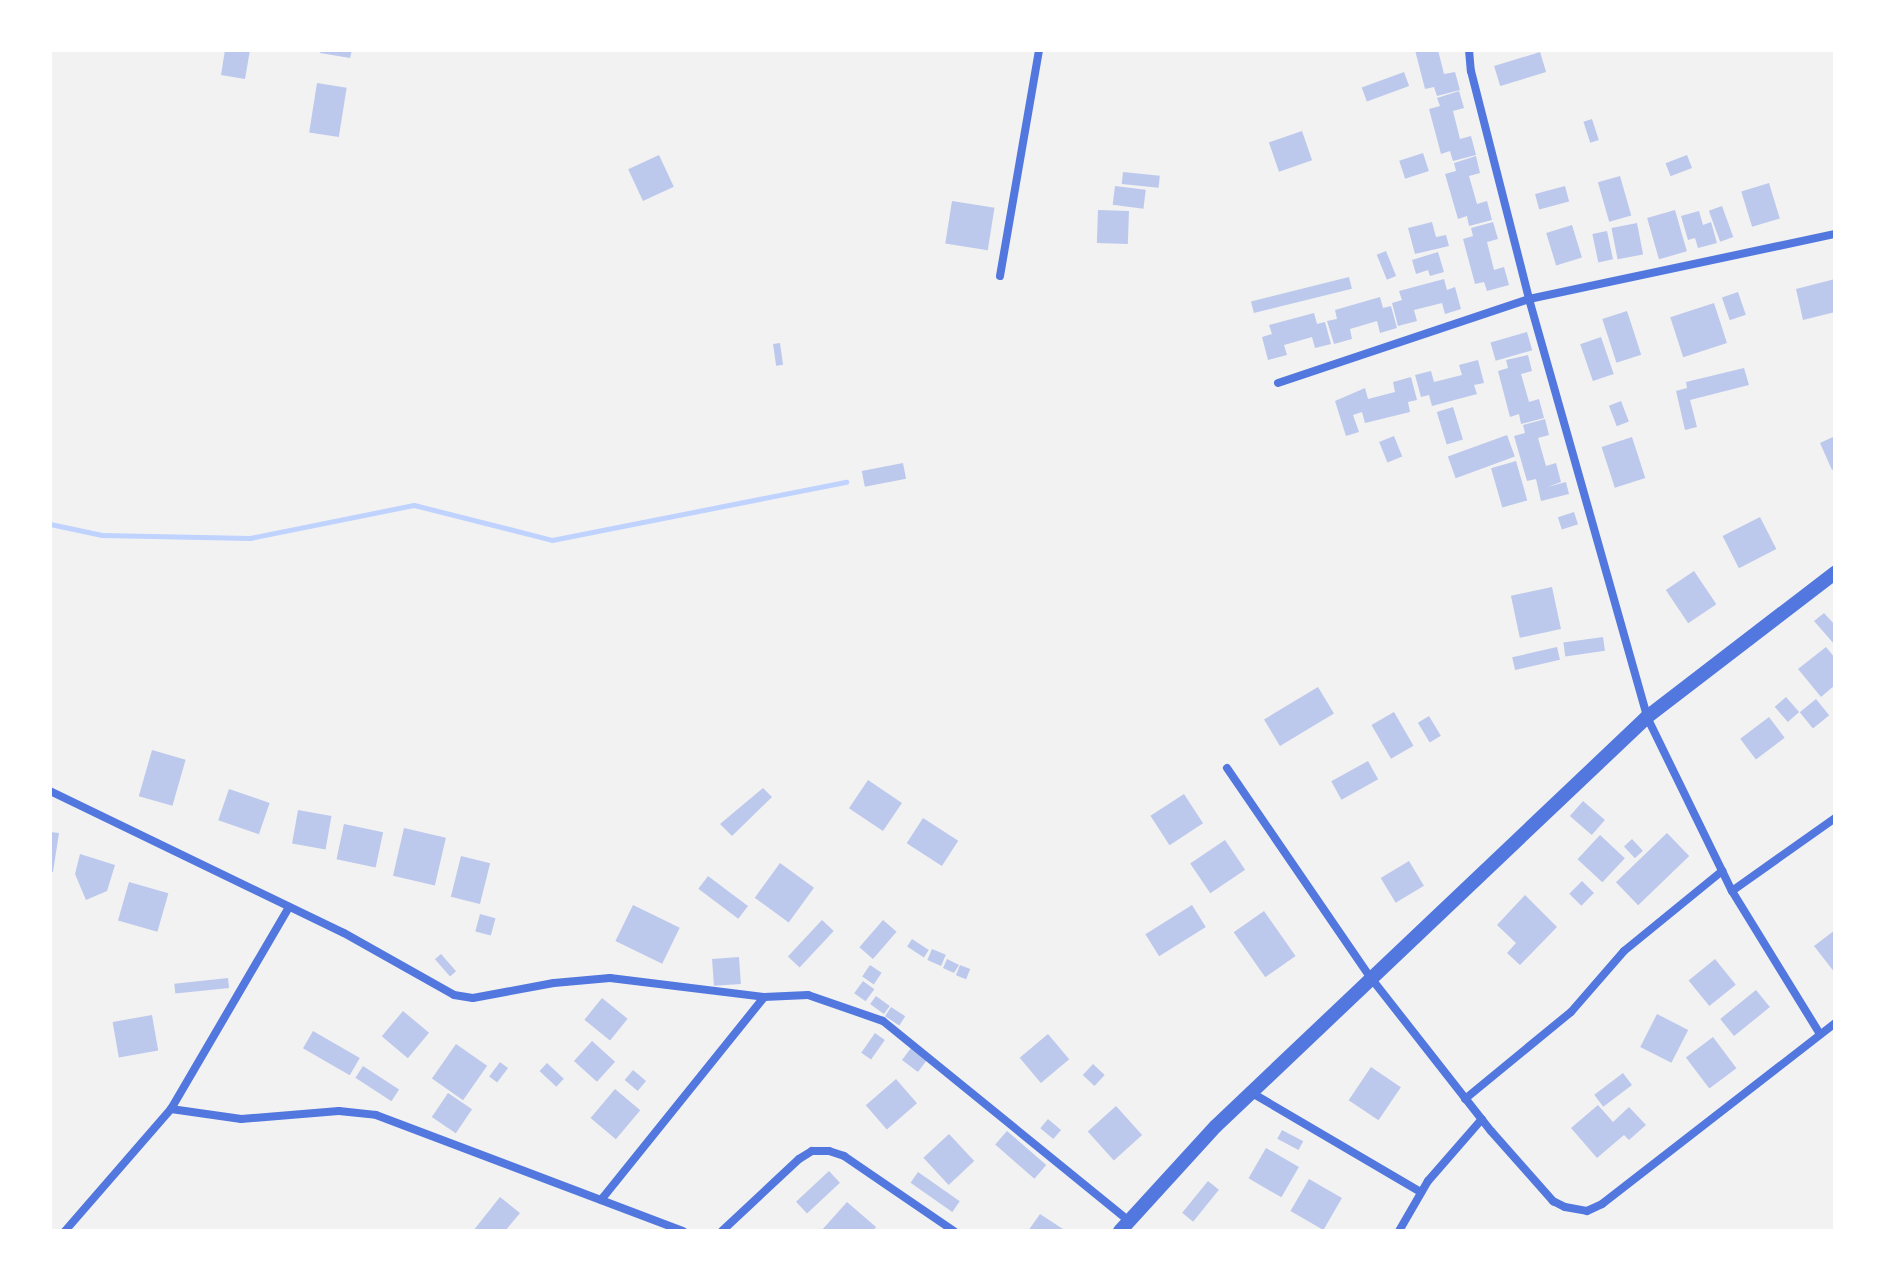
<!DOCTYPE html>
<html>
<head>
<meta charset="utf-8">
<style>
	body { margin:0 }
	#map { position:relative; width:1885px; height:1281px; overflow:hidden; background:#f2f2f2; font-family:"Space Grotesk",sans-serif }
	div>[style] { position:absolute }
	.stream>* { height:5px; margin:-2.5px; padding:0 2.5px; transform-origin:2.5px; border-radius:2.5px; background:#bfd3fe }
	.building>* { inset:0; background:#bdc9ec; transform-origin:0 0 }
	.minor>* { height:8px; margin:-4px; padding:0 4px; transform-origin:4px; border-radius:4px; background:#5277de }
	.tertiary>* { height:14px; margin:-7px; padding:0 7px; transform-origin:7px; border-radius:7px; background:#5277de }
	span { translate:-50% -50%; white-space:nowrap; text-align:center; line-height:1.15; -webkit-text-stroke:6px #fff; paint-order:stroke }
	.frame { position:absolute; inset:0; border:52px solid #fff; pointer-events:none }
</style>
</head>
<body>
<div id="map">
	<div class="stream">
		<div style="left:50px;top:524px;width:53px;rotate:11.9deg"></div>
		<div style="left:102px;top:535px;width:148px;rotate:1.2deg"></div>
		<div style="left:250px;top:538px;width:167px;rotate:-11.4deg"></div>
		<div style="left:414px;top:505px;width:142px;rotate:14.2deg"></div>
		<div style="left:552px;top:540px;width:300px;rotate:-11.2deg"></div>
	</div>
	<div class="building">
		<div style="clip-path:polygon(225px 50px,250px 50px,245px 79px,221px 75px)"></div>
		<div style="clip-path:polygon(321px 50px,352px 50px,350px 58px,320px 53px)"></div>
		<div style="clip-path:polygon(1415px 50px,1438px 50px,1444px 74px,1455px 72px,1460px 90px,1437px 96px,1434px 87px,1425px 89px)"></div>
		<div style="left:1540px;top:52px;width:21px;height:48px;rotate:73deg"></div>
		<div style="left:1404px;top:72px;width:15px;height:45px;rotate:70deg"></div>
		<div style="left:317px;top:83px;width:30px;height:50px;rotate:9deg"></div>
		<div style="clip-path:polygon(1459px 91px,1464px 108px,1453px 111px,1460px 139px,1471px 136px,1476px 155px,1453px 161px,1450px 151px,1441px 154px,1429px 109px,1440px 106px,1437px 98px)"></div>
		<div style="left:1592px;top:119px;width:22px;height:9px;rotate:72deg"></div>
		<div style="left:1302px;top:131px;width:31px;height:35px;rotate:71deg"></div>
		<div style="left:1423px;top:153px;width:19px;height:25px;rotate:72deg"></div>
		<div style="left:659px;top:155px;width:35px;height:34px;rotate:65deg"></div>
		<div style="left:1687px;top:155px;width:14px;height:23px;rotate:69deg"></div>
		<div style="clip-path:polygon(1476px 156px,1480px 173px,1469px 176px,1477px 204px,1487px 201px,1492px 220px,1469px 226px,1467px 216px,1458px 219px,1445px 174px,1456px 171px,1454px 163px)"></div>
		<div style="left:1123px;top:172px;width:37px;height:12px;rotate:6deg"></div>
		<div style="left:1620px;top:176px;width:41px;height:23px;rotate:74deg"></div>
		<div style="left:1769px;top:183px;width:37px;height:29px;rotate:73deg"></div>
		<div style="left:1115px;top:186px;width:31px;height:19px;rotate:7deg"></div>
		<div style="left:1565px;top:186px;width:16px;height:31px;rotate:75deg"></div>
		<div style="left:952px;top:201px;width:43px;height:43px;rotate:9deg"></div>
		<div style="left:1722px;top:206px;width:33px;height:14px;rotate:70deg"></div>
		<div style="left:1098px;top:210px;width:31px;height:33px;rotate:2deg"></div>
		<div style="left:1675px;top:210px;width:43px;height:29px;rotate:74deg"></div>
		<div style="clip-path:polygon(1699px 211px,1703px 225px,1711px 222px,1717px 243px,1698px 248px,1695px 238px,1688px 240px,1681px 216px)"></div>
		<div style="clip-path:polygon(1432px 222px,1436px 237px,1446px 235px,1449px 246px,1415px 254px,1408px 228px)"></div>
		<div style="clip-path:polygon(1493px 222px,1498px 239px,1487px 242px,1494px 270px,1504px 267px,1509px 285px,1487px 291px,1484px 282px,1475px 284px,1463px 239px,1473px 236px,1471px 228px)"></div>
		<div style="left:1637px;top:223px;width:32px;height:26px;rotate:79deg"></div>
		<div style="left:1572px;top:225px;width:34px;height:27px;rotate:73deg"></div>
		<div style="left:1607px;top:231px;width:29px;height:15px;rotate:78deg"></div>
		<div style="left:1386px;top:251px;width:27px;height:10px;rotate:68deg"></div>
		<div style="clip-path:polygon(1438px 252px,1444px 272px,1430px 276px,1428px 270px,1416px 274px,1412px 260px)"></div>
		<div style="left:1349px;top:277px;width:12px;height:101px;rotate:76deg"></div>
		<div style="clip-path:polygon(1444px 279px,1447px 290px,1455px 287px,1461px 309px,1445px 314px,1442px 303px,1414px 310px,1417px 321px,1398px 326px,1392px 303px,1402px 300px,1399px 291px)"></div>
		<div style="clip-path:polygon(1835px 279px,1835px 312px,1803px 320px,1796px 289px)"></div>
		<div style="left:1738px;top:292px;width:24px;height:17px;rotate:71deg"></div>
		<div style="clip-path:polygon(1380px 297px,1383px 308px,1391px 306px,1397px 328px,1380px 333px,1377px 321px,1350px 329px,1352px 339px,1334px 344px,1327px 321px,1337px 319px,1335px 310px)"></div>
		<div style="left:1714px;top:303px;width:42px;height:46px;rotate:72deg"></div>
		<div style="left:1627px;top:311px;width:46px;height:26px;rotate:72deg"></div>
		<div style="clip-path:polygon(1314px 313px,1317px 324px,1325px 322px,1331px 344px,1315px 348px,1312px 337px,1284px 345px,1287px 355px,1268px 360px,1262px 337px,1272px 334px,1269px 325px)"></div>
		<div style="left:1527px;top:332px;width:19px;height:38px;rotate:74deg"></div>
		<div style="left:1601px;top:337px;width:39px;height:22px;rotate:71deg"></div>
		<div style="left:780px;top:343px;width:22px;height:7px;rotate:82deg"></div>
		<div style="clip-path:polygon(1528px 355px,1532px 371px,1521px 374px,1529px 402px,1539px 399px,1544px 418px,1521px 424px,1519px 414px,1510px 417px,1498px 371px,1508px 368px,1506px 360px)"></div>
		<div style="clip-path:polygon(1478px 360px,1484px 383px,1474px 385px,1477px 394px,1432px 406px,1429px 395px,1421px 397px,1415px 375px,1431px 371px,1434px 382px,1462px 375px,1459px 365px)"></div>
		<div style="clip-path:polygon(1744px 368px,1749px 385px,1690px 400px,1697px 427px,1685px 430px,1676px 391px,1687px 388px,1686px 382px)"></div>
		<div style="clip-path:polygon(1411px 377px,1417px 400px,1408px 402px,1410px 412px,1365px 423px,1362px 412px,1353px 415px,1359px 432px,1346px 436px,1335px 401px,1365px 388px,1368px 399px,1395px 392px,1393px 382px)"></div>
		<div style="left:1621px;top:401px;width:22px;height:13px;rotate:69deg"></div>
		<div style="left:1453px;top:407px;width:34px;height:17px;rotate:73deg"></div>
		<div style="clip-path:polygon(1545px 419px,1549px 435px,1538px 438px,1546px 466px,1556px 463px,1561px 482px,1547px 487px,1566px 482px,1569px 494px,1541px 501px,1536px 479px,1527px 481px,1514px 436px,1525px 433px,1523px 425px)"></div>
		<div style="left:1507px;top:435px;width:23px;height:63px;rotate:70deg"></div>
		<div style="left:1394px;top:436px;width:22px;height:16px;rotate:68deg"></div>
		<div style="clip-path:polygon(1835px 436px,1835px 469px,1832px 470px,1820px 443px)"></div>
		<div style="left:1632px;top:437px;width:43px;height:32px;rotate:72deg"></div>
		<div style="left:1516px;top:461px;width:41px;height:26px;rotate:74deg"></div>
		<div style="left:903px;top:463px;width:16px;height:42px;rotate:79deg"></div>
		<div style="left:1574px;top:512px;width:13px;height:17px;rotate:72deg"></div>
		<div style="left:1760px;top:517px;width:36px;height:42px;rotate:63deg"></div>
		<div style="left:1694px;top:571px;width:40px;height:34px;rotate:56deg"></div>
		<div style="left:1552px;top:587px;width:43px;height:42px;rotate:78deg"></div>
		<div style="clip-path:polygon(1824px 613px,1835px 625px,1835px 645px,1814px 621px)"></div>
		<div style="left:1603px;top:637px;width:14px;height:40px;rotate:82deg"></div>
		<div style="left:1557px;top:647px;width:13px;height:46px;rotate:77deg"></div>
		<div style="clip-path:polygon(1826px 647px,1835px 658px,1835px 685px,1821px 697px,1798px 669px)"></div>
		<div style="left:1318px;top:687px;width:31px;height:63px;rotate:59deg"></div>
		<div style="left:1786px;top:697px;width:20px;height:15px;rotate:49deg"></div>
		<div style="left:1816px;top:699px;width:21px;height:21px;rotate:51deg"></div>
		<div style="left:1394px;top:712px;width:39px;height:26px;rotate:60deg"></div>
		<div style="left:1429px;top:716px;width:23px;height:13px;rotate:59deg"></div>
		<div style="left:1769px;top:717px;width:26px;height:36px;rotate:53deg"></div>
		<div style="left:152px;top:750px;width:35px;height:48px;rotate:16deg"></div>
		<div style="left:1368px;top:761px;width:21px;height:42px;rotate:61deg"></div>
		<div style="left:868px;top:780px;width:41px;height:34px;rotate:34deg"></div>
		<div style="clip-path:polygon(763px 788px,772px 797px,732px 836px,720px 824px)"></div>
		<div style="left:229px;top:789px;width:43px;height:33px;rotate:19deg"></div>
		<div style="left:1184px;top:794px;width:35px;height:40px;rotate:57deg"></div>
		<div style="left:1583px;top:801px;width:29px;height:20px;rotate:41deg"></div>
		<div style="left:298px;top:810px;width:34px;height:34px;rotate:10deg"></div>
		<div style="left:923px;top:818px;width:42px;height:30px;rotate:33deg"></div>
		<div style="left:344px;top:824px;width:40px;height:36px;rotate:12deg"></div>
		<div style="left:404px;top:828px;width:43px;height:49px;rotate:13deg"></div>
		<div style="clip-path:polygon(50px 832px,59px 833px,53px 872px,50px 871px)"></div>
		<div style="left:1667px;top:833px;width:32px;height:71px;rotate:46deg"></div>
		<div style="left:1600px;top:835px;width:34px;height:33px;rotate:43deg"></div>
		<div style="left:1632px;top:839px;width:16px;height:11px;rotate:47deg"></div>
		<div style="left:1225px;top:840px;width:36px;height:42px;rotate:56deg"></div>
		<div style="clip-path:polygon(80px 854px,115px 865px,107px 891px,86px 900px,75px 874px)"></div>
		<div style="left:461px;top:856px;width:30px;height:42px;rotate:14deg"></div>
		<div style="left:1409px;top:861px;width:29px;height:33px;rotate:59deg"></div>
		<div style="left:780px;top:863px;width:42px;height:43px;rotate:36deg"></div>
		<div style="left:708px;top:876px;width:50px;height:16px;rotate:37deg"></div>
		<div style="left:1582px;top:881px;width:17px;height:18px;rotate:45deg"></div>
		<div style="left:129px;top:882px;width:41px;height:40px;rotate:16deg"></div>
		<div style="clip-path:polygon(1525px 895px,1557px 927px,1520px 965px,1507px 953px,1516px 943px,1497px 925px)"></div>
		<div style="left:633px;top:905px;width:52px;height:40px;rotate:26deg"></div>
		<div style="left:1192px;top:905px;width:26px;height:55px;rotate:58deg"></div>
		<div style="left:1264px;top:911px;width:55px;height:37px;rotate:55deg"></div>
		<div style="left:480px;top:914px;width:16px;height:18px;rotate:15deg"></div>
		<div style="left:822px;top:920px;width:16px;height:50px;rotate:43deg"></div>
		<div style="left:883px;top:920px;width:18px;height:36px;rotate:41deg"></div>
		<div style="clip-path:polygon(1835px 930px,1835px 973px,1814px 946px)"></div>
		<div style="left:912px;top:939px;width:20px;height:9px;rotate:33deg"></div>
		<div style="left:932px;top:949px;width:15px;height:12px;rotate:23deg"></div>
		<div style="left:441px;top:954px;width:23px;height:8px;rotate:49deg"></div>
		<div style="left:739px;top:957px;width:27px;height:27px;rotate:86deg"></div>
		<div style="clip-path:polygon(947px 959px,959px 965px,954px 973px,943px 968px)"></div>
		<div style="left:1715px;top:959px;width:33px;height:34px;rotate:51deg"></div>
		<div style="left:870px;top:965px;width:14px;height:14px;rotate:34deg"></div>
		<div style="left:960px;top:965px;width:11px;height:11px;rotate:22deg"></div>
		<div style="left:228px;top:978px;width:10px;height:54px;rotate:84deg"></div>
		<div style="left:863px;top:981px;width:14px;height:15px;rotate:36deg"></div>
		<div style="left:1756px;top:990px;width:22px;height:46px;rotate:51deg"></div>
		<div style="left:876px;top:996px;width:17px;height:10px;rotate:36deg"></div>
		<div style="left:602px;top:998px;width:33px;height:28px;rotate:39deg"></div>
		<div style="left:891px;top:1007px;width:17px;height:11px;rotate:33deg"></div>
		<div style="left:403px;top:1011px;width:34px;height:33px;rotate:40deg"></div>
		<div style="left:1657px;top:1014px;width:35px;height:37px;rotate:27deg"></div>
		<div style="left:152px;top:1015px;width:36px;height:40px;rotate:80deg"></div>
		<div style="left:313px;top:1031px;width:54px;height:20px;rotate:30deg"></div>
		<div style="left:875px;top:1033px;width:12px;height:24px;rotate:35deg"></div>
		<div style="left:1048px;top:1034px;width:33px;height:37px;rotate:50deg"></div>
		<div style="left:1713px;top:1037px;width:39px;height:34px;rotate:53deg"></div>
		<div style="left:592px;top:1041px;width:31px;height:27px;rotate:42deg"></div>
		<div style="left:456px;top:1044px;width:38px;height:42px;rotate:35deg"></div>
		<div style="left:911px;top:1048px;width:20px;height:15px;rotate:37deg"></div>
		<div style="left:500px;top:1062px;width:10px;height:18px;rotate:37deg"></div>
		<div style="left:547px;top:1063px;width:23px;height:11px;rotate:43deg"></div>
		<div style="left:1093px;top:1064px;width:16px;height:15px;rotate:43deg"></div>
		<div style="left:363px;top:1066px;width:43px;height:14px;rotate:33deg"></div>
		<div style="left:1371px;top:1067px;width:36px;height:40px;rotate:34deg"></div>
		<div style="left:633px;top:1070px;width:17px;height:13px;rotate:40deg"></div>
		<div style="left:1623px;top:1073px;width:15px;height:36px;rotate:53deg"></div>
		<div style="left:896px;top:1079px;width:32px;height:40px;rotate:49deg"></div>
		<div style="left:615px;top:1089px;width:33px;height:38px;rotate:40deg"></div>
		<div style="left:448px;top:1093px;width:29px;height:29px;rotate:34deg"></div>
		<div style="clip-path:polygon(1598px 1105px,1613px 1122px,1629px 1107px,1646px 1125px,1629px 1140px,1624px 1135px,1597px 1158px,1571px 1128px)"></div>
		<div style="left:1116px;top:1106px;width:39px;height:38px;rotate:48deg"></div>
		<div style="left:1048px;top:1119px;width:17px;height:12px;rotate:40deg"></div>
		<div style="left:1282px;top:1130px;width:24px;height:10px;rotate:28deg"></div>
		<div style="left:1007px;top:1131px;width:52px;height:18px;rotate:41deg"></div>
		<div style="left:949px;top:1134px;width:37px;height:35px;rotate:47deg"></div>
		<div style="left:1266px;top:1148px;width:38px;height:35px;rotate:30deg"></div>
		<div style="left:829px;top:1171px;width:16px;height:45px;rotate:47deg"></div>
		<div style="left:918px;top:1172px;width:51px;height:13px;rotate:35deg"></div>
		<div style="left:1309px;top:1179px;width:38px;height:37px;rotate:30deg"></div>
		<div style="left:1208px;top:1181px;width:14px;height:41px;rotate:39deg"></div>
		<div style="clip-path:polygon(500px 1197px,520px 1213px,505px 1231px,473px 1231px)"></div>
		<div style="clip-path:polygon(847px 1202px,876px 1227px,873px 1231px,821px 1231px)"></div>
		<div style="clip-path:polygon(1040px 1214px,1066px 1231px,1028px 1231px)"></div>
	</div>
	<div class="minor">
		<div style="left:1469px;top:50px;width:21px;rotate:85deg"></div>
		<div style="left:1471px;top:71px;width:235px;rotate:75.7deg"></div>
		<div style="left:1529px;top:299px;width:434px;rotate:74.2deg"></div>
		<div style="left:1647px;top:717px;width:194px;rotate:64deg"></div>
		<div style="left:1732px;top:891px;width:168px;rotate:58.4deg"></div>
		<div style="left:1000px;top:276px;width:229px;rotate:-80.2deg"></div>
		<div style="left:1278px;top:383px;width:265px;rotate:-18.5deg"></div>
		<div style="left:1529px;top:299px;width:313px;rotate:-12deg"></div>
		<div style="left:1227px;top:768px;width:255px;rotate:55.6deg"></div>
		<div style="left:1371px;top:978px;width:194px;rotate:51.9deg"></div>
		<div style="left:1491px;top:1131px;width:94px;rotate:48.5deg"></div>
		<div style="left:1553px;top:1201px;width:13px;rotate:27deg"></div>
		<div style="left:1565px;top:1207px;width:22px;rotate:10deg"></div>
		<div style="left:1587px;top:1211px;width:17px;rotate:-25deg"></div>
		<div style="left:1602px;top:1204px;width:295px;rotate:-37.8deg"></div>
		<div style="left:50px;top:791px;width:326px;rotate:25.8deg"></div>
		<div style="left:344px;top:933px;width:126px;rotate:29.4deg"></div>
		<div style="left:454px;top:995px;width:19px;rotate:9deg"></div>
		<div style="left:473px;top:998px;width:82px;rotate:-10.5deg"></div>
		<div style="left:554px;top:983px;width:56px;rotate:-5.1deg"></div>
		<div style="left:610px;top:978px;width:155px;rotate:7deg"></div>
		<div style="left:764px;top:997px;width:44px;rotate:-2.6deg"></div>
		<div style="left:808px;top:995px;width:79px;rotate:19.1deg"></div>
		<div style="left:883px;top:1021px;width:316px;rotate:39.1deg"></div>
		<div style="left:1732px;top:891px;width:126px;rotate:-35.3deg"></div>
		<div style="left:1252px;top:1093px;width:196px;rotate:30.4deg"></div>
		<div style="left:1465px;top:1099px;width:137px;rotate:-39.4deg"></div>
		<div style="left:1571px;top:1012px;width:81px;rotate:-49deg"></div>
		<div style="left:1624px;top:951px;width:127px;rotate:-39.2deg"></div>
		<div style="left:171px;top:1109px;width:71px;rotate:8.1deg"></div>
		<div style="left:241px;top:1119px;width:98px;rotate:-4.7deg"></div>
		<div style="left:339px;top:1111px;width:37px;rotate:6deg"></div>
		<div style="left:376px;top:1115px;width:328px;rotate:20.7deg"></div>
		<div style="left:601px;top:1200px;width:260px;rotate:-51.2deg"></div>
		<div style="left:65px;top:1231px;width:162px;rotate:-49deg"></div>
		<div style="left:171px;top:1109px;width:234px;rotate:-59.7deg"></div>
		<div style="left:722px;top:1231px;width:105px;rotate:-43.1deg"></div>
		<div style="left:799px;top:1159px;width:15px;rotate:-32deg"></div>
		<div style="left:812px;top:1151px;width:17px"></div>
		<div style="left:829px;top:1151px;width:16px;rotate:18deg"></div>
		<div style="left:844px;top:1156px;width:133px;rotate:34.3deg"></div>
		<div style="left:1399px;top:1231px;width:58px;rotate:-59.9deg"></div>
		<div style="left:1428px;top:1181px;width:82px;rotate:-48.9deg"></div>
	</div>
	<div class="tertiary">
		<div style="left:1120px;top:1231px;width:142px;rotate:-47.6deg"></div>
		<div style="left:1216px;top:1126px;width:594px;rotate:-43.5deg"></div>
		<div style="left:1647px;top:717px;width:237px;rotate:-37.5deg"></div>
	</div>
	<div class="frame"></div>
</div>
</body>
</html>
